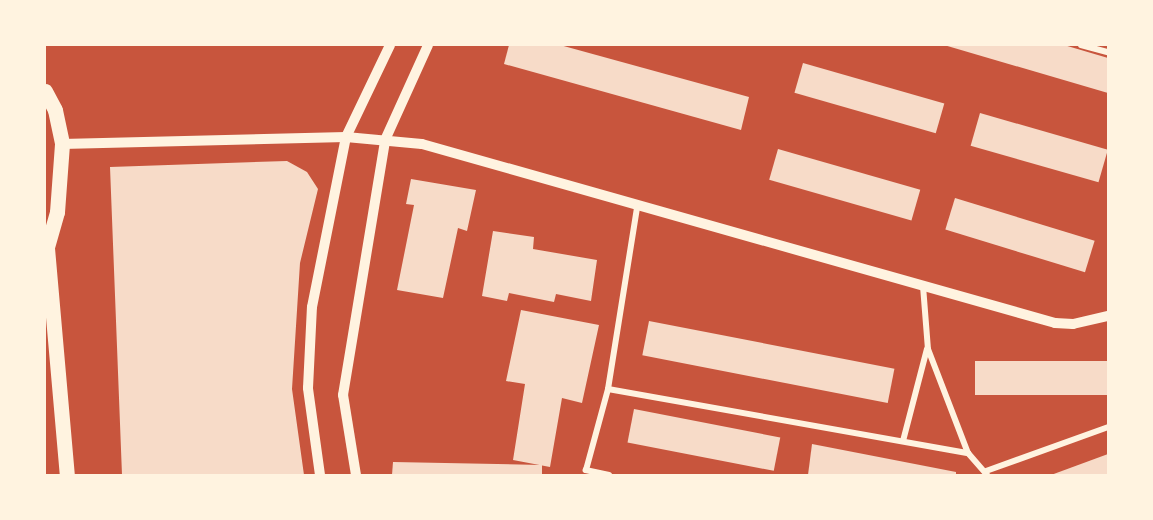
<!DOCTYPE html>
<html>
<head>
<meta charset="utf-8">
<style>
	body { margin:0 }
	#map { position:relative; width:1153px; height:520px; overflow:hidden; background:#c8553d; font-family:"Fira Sans",sans-serif }
	div>[style] { position:absolute }
	.building>* { inset:0; background:#f7dbc8; transform-origin:0 0 }
	.minor>* { height:6px; margin:-3px; padding:0 3px; transform-origin:3px; border-radius:3px; background:#fff3e0 }
	.tertiary>* { height:10px; margin:-5px; padding:0 5px; transform-origin:5px; border-radius:5px; background:#fff3e0 }
	.trunk>* { height:15px; margin:-7.5px; padding:0 7.5px; transform-origin:7.5px; border-radius:7.5px; background:#fff3e0 }
	span { translate:-50% -50%; white-space:nowrap; text-align:center; line-height:1.15; -webkit-text-stroke:4.5px #fff3e0; paint-order:stroke }
	.frame { position:absolute; inset:0; border:46px solid #fff3e0; pointer-events:none }
</style>
</head>
<body>
<div id="map">
	<div class="building">
		<div style="clip-path:polygon(509px 45px,560px 45px,749px 97px,741px 130px,504px 64px)"></div>
		<div style="clip-path:polygon(944px 45px,1064px 45px,1108px 58px,1108px 93px)"></div>
		<div style="left:803px;top:63px;width:147px;height:31px;rotate:16deg"></div>
		<div style="left:980px;top:113px;width:133px;height:34px;rotate:16deg"></div>
		<div style="left:778px;top:149px;width:148px;height:32px;rotate:16deg"></div>
		<div style="clip-path:polygon(287px 161px,307px 172px,318px 189px,300px 263px,292px 389px,304px 475px,122px 475px,110px 167px)"></div>
		<div style="clip-path:polygon(411px 179px,476px 190px,467px 231px,458px 228px,443px 298px,397px 290px,414px 205px,406px 204px)"></div>
		<div style="left:955px;top:198px;width:146px;height:33px;rotate:17deg"></div>
		<div style="clip-path:polygon(493px 231px,534px 237px,533px 249px,597px 260px,591px 301px,556px 294px,554px 302px,509px 293px,507px 301px,482px 296px)"></div>
		<div style="clip-path:polygon(521px 310px,599px 325px,582px 403px,562px 398px,550px 467px,513px 460px,525px 384px,506px 381px)"></div>
		<div style="left:649px;top:321px;width:250px;height:35px;rotate:11deg"></div>
		<div style="left:1108px;top:361px;width:34px;height:133px;rotate:90deg"></div>
		<div style="left:634px;top:409px;width:149px;height:34px;rotate:11deg"></div>
		<div style="clip-path:polygon(812px 444px,956px 472px,956px 475px,808px 475px)"></div>
		<div style="clip-path:polygon(1108px 454px,1108px 475px,1051px 475px)"></div>
		<div style="clip-path:polygon(393px 462px,542px 465px,542px 475px,392px 475px)"></div>
	</div>
	<div class="minor">
		<div style="left:1081px;top:45px;width:28px;rotate:15deg"></div>
		<div style="left:923px;top:286px;width:63px;rotate:85.5deg"></div>
		<div style="left:928px;top:349px;width:111px;rotate:69deg"></div>
		<div style="left:968px;top:453px;width:29px;rotate:49deg"></div>
		<div style="left:608px;top:389px;width:366px;rotate:10.1deg"></div>
		<div style="left:903px;top:441px;width:95px;rotate:-75.4deg"></div>
		<div style="left:986px;top:471px;width:130px;rotate:-19.8deg"></div>
		<div style="left:609px;top:475px;width:24px;rotate:-168deg"></div>
		<div style="left:586px;top:470px;width:84px;rotate:-74.8deg"></div>
		<div style="left:608px;top:389px;width:184px;rotate:-80.9deg"></div>
	</div>
	<div class="tertiary">
		<div style="left:62px;top:144px;width:284px;rotate:-1.4deg"></div>
		<div style="left:346px;top:137px;width:76px;rotate:5.3deg"></div>
		<div style="left:422px;top:144px;width:658px;rotate:15.79deg"></div>
		<div style="left:1055px;top:323px;width:18px;rotate:3deg"></div>
		<div style="left:1073px;top:324px;width:36px;rotate:-13deg"></div>
		<div style="left:320px;top:475px;width:88px;rotate:-97.9deg"></div>
		<div style="left:308px;top:388px;width:81px;rotate:-87.2deg"></div>
		<div style="left:312px;top:307px;width:173px;rotate:-78.7deg"></div>
		<div style="left:346px;top:137px;width:102px;rotate:-64.4deg"></div>
		<div style="left:356px;top:475px;width:81px;rotate:-99.2deg"></div>
		<div style="left:343px;top:395px;width:258px;rotate:-80.6deg"></div>
		<div style="left:385px;top:140px;width:104px;rotate:-65.6deg"></div>
	</div>
	<div class="trunk">
		<div style="left:45px;top:91px;width:21px;rotate:62deg"></div>
		<div style="left:55px;top:110px;width:35px;rotate:78deg"></div>
		<div style="left:62px;top:144px;width:68px;rotate:94.2deg"></div>
		<div style="left:57px;top:212px;width:37px;rotate:106deg"></div>
		<div style="left:47px;top:248px;width:228px;rotate:85deg"></div>
	</div>
	<div class="frame"></div>
</div>
</body>
</html>
